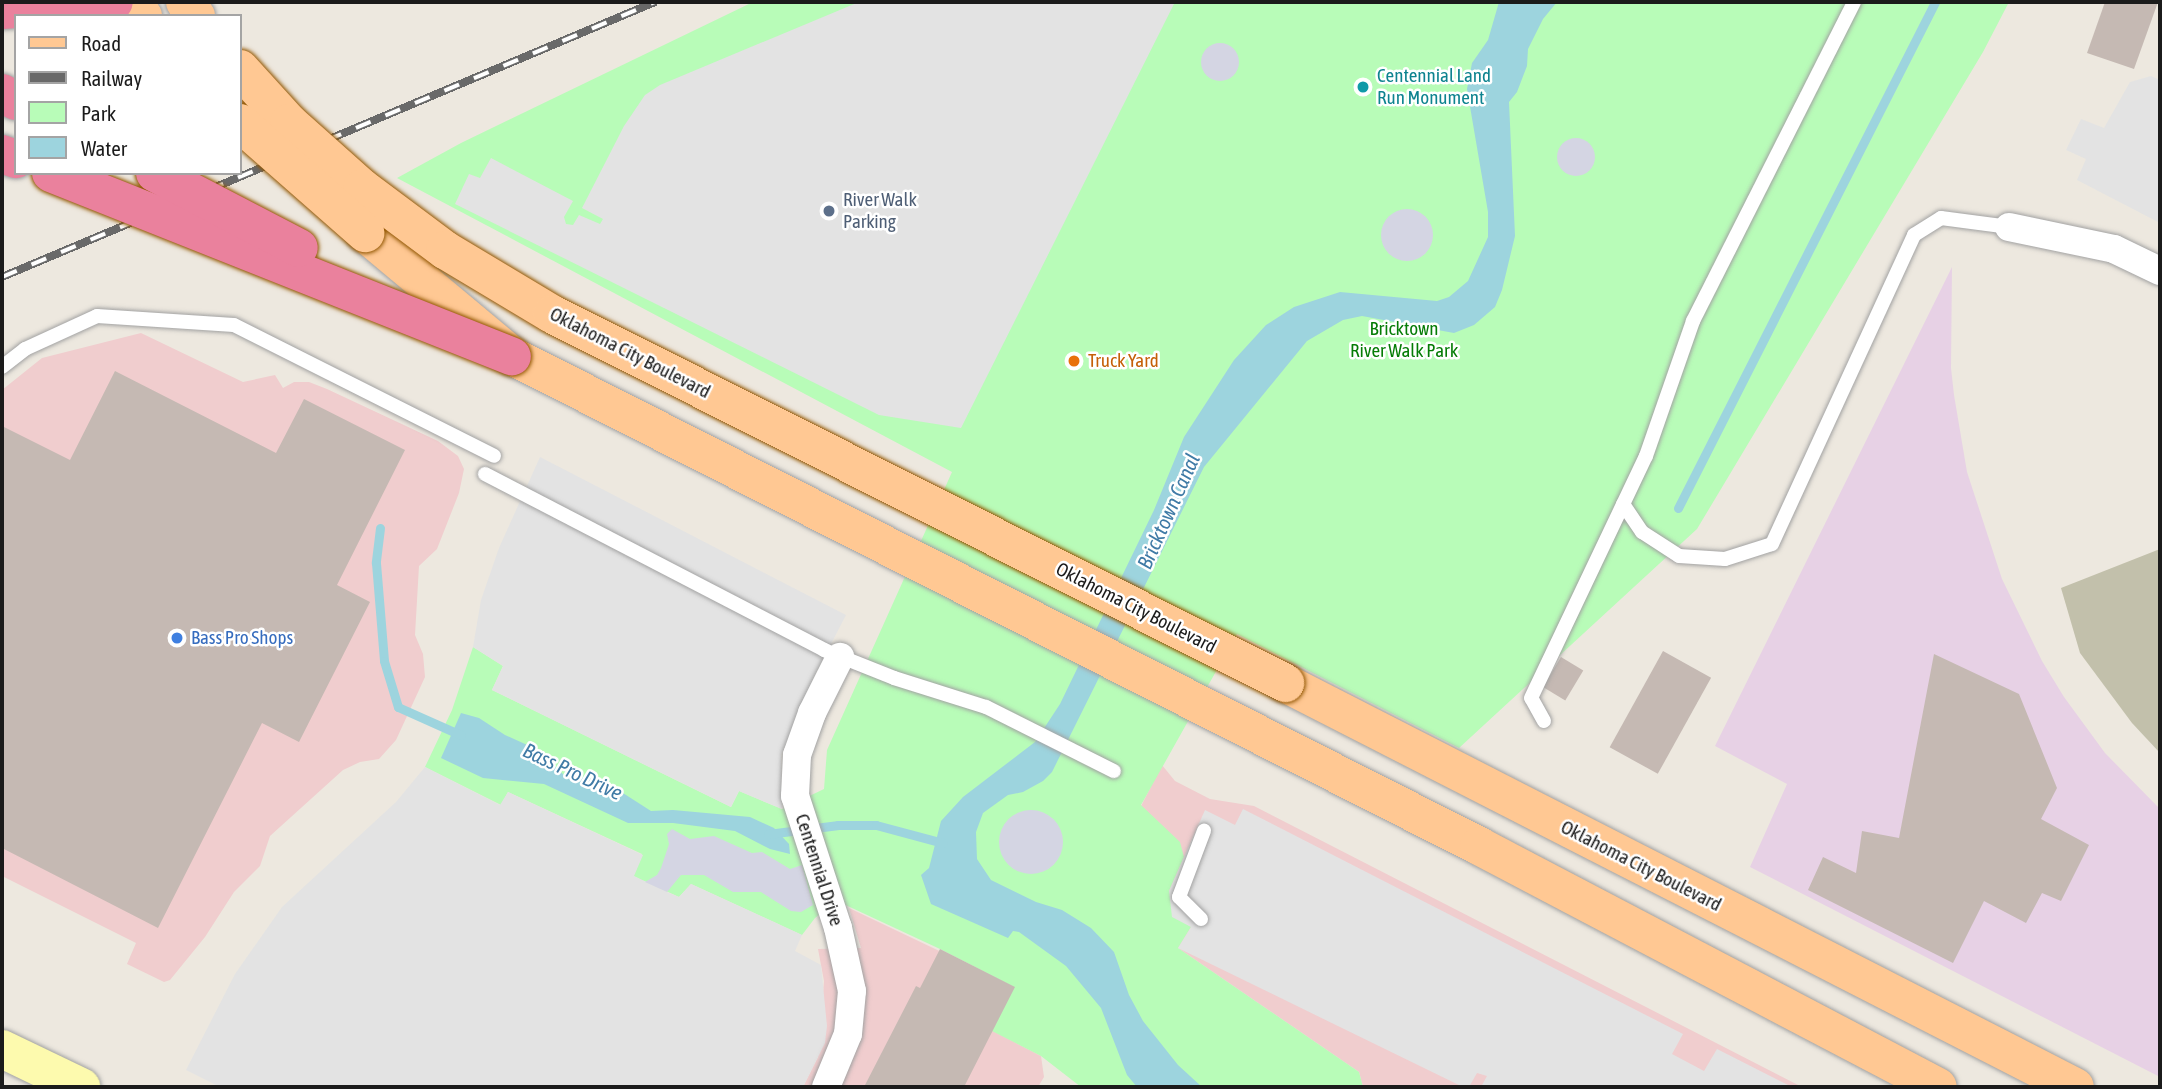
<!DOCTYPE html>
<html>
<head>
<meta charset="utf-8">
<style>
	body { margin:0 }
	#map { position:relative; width:2162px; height:1089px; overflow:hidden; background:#ede8df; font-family:"Asap Condensed",sans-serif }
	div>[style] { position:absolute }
	.commercial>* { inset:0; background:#f0cdce }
	.industrial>* { inset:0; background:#e7d1e5 }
	.construction>* { inset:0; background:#c2c0ab }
	.park>* { inset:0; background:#b8fcb8 }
	.parking>* { inset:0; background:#e3e3e3 }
	.plaza>* { inset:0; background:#d4d5e3 }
	.round { border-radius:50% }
	.water>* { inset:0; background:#9dd4de }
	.stream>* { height:9px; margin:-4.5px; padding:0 4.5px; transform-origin:4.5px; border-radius:4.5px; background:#9dd4de }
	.building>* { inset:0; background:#c5b9b3; transform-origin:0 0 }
	.roads { filter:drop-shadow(0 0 2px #a2a2a2) drop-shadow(0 0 2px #a2a2a2) }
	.lane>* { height:14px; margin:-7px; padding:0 7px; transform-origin:7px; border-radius:7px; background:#fff }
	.street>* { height:28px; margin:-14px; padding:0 14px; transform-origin:14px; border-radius:14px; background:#fff }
	.secondary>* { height:38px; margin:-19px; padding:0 19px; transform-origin:19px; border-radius:19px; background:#fdfaae }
	.primary>* { height:38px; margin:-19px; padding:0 19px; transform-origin:19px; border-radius:19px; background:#ffc893 }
	.highway>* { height:38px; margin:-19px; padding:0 19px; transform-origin:19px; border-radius:19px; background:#ea819d }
	.rail>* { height:8px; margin-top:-4px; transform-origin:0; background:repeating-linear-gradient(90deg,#fff 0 16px,#696969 0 32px); box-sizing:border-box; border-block:2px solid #696969 }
	.bridges { filter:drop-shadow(0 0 2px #925600) drop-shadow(0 0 2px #925600) }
	.primary-bridge>* { height:38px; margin:-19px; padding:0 19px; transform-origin:19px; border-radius:19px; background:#ffc893 }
	.highway-bridge>* { height:38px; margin:-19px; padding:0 19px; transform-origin:19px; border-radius:19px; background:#ea819d }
	.dots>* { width:19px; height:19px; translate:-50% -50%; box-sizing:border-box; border:4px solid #fff; border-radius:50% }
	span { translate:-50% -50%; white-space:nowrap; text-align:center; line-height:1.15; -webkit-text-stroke:5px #fff; paint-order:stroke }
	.culture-label { font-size:19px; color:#0d838f }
	.left { translate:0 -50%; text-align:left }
	.service-label { font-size:19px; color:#4e5e75 }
	.park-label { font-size:19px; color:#057c06 }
	.street-label { font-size:19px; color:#1b1b1b }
	.food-label { font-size:19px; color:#c56008 }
	.shop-label { font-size:19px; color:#366cbe }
	.water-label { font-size:21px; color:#407ba6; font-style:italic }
	.frame { position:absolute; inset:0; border:4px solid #1b1b1b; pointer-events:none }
	.legend { position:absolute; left:14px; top:14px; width:228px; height:161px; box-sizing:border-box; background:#fff; border:2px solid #a4a4a4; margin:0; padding:9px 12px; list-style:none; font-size:21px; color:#1b1b1b }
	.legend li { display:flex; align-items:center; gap:14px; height:35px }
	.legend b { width:35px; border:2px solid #a4a4a4 }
</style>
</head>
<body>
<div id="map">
	<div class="commercial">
		<div style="clip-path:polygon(141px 333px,243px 382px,275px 375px,283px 388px,294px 382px,309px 382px,327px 389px,438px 441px,458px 456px,464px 469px,459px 493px,437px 549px,419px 566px,415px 635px,423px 654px,425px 677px,396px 740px,379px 759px,360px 762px,343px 770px,270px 836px,260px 866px,234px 892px,205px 937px,170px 980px,164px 982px,127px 964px,136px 943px,2px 876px,2px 390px,42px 358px)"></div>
		<div style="clip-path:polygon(1162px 765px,1175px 781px,1210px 799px,1254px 806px,1802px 1087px,1363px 1087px,1359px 1072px,1178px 948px,1141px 806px)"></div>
		<div style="clip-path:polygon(849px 908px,1015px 987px,993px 1031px,1041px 1056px,1044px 1077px,1038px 1087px,803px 1087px,818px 1057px,824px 981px,818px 949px,861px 948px)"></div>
	</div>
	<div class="industrial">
		<div style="clip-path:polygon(1952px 267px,1951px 368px,1954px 395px,1967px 472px,2002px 579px,2042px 661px,2064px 697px,2105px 753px,2160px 809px,2160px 1077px,1750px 867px,1787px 784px,1715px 746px)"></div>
	</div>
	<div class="construction">
		<div style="clip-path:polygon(2160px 549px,2160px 753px,2132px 723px,2080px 653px,2061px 588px)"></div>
	</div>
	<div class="park">
		<div style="clip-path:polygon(753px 2px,2009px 2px,1983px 52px,1697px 529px,1459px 748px,1237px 634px,1141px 805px,1180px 842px,1184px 857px,1169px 891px,1191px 927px,1178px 948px,1359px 1072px,1363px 1087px,1081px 1087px,1041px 1056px,992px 1031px,1014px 987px,940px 949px,837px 901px,815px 918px,802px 935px,691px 884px,679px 897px,633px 876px,642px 854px,508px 792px,501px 805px,425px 767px,452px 710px,473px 647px,503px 666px,492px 690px,731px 807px,739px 791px,782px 809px,824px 789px,827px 750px,952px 472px,397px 178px,461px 143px)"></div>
	</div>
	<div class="parking">
		<div style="clip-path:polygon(859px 2px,1175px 2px,961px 428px,879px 415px,455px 204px,469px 174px,480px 178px,491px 158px,573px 201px,564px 217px,566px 224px,573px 225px,579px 215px,600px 224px,603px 219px,582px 208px,624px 126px,645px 95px,660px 85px)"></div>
		<div style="clip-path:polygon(2151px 76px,2160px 80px,2160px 223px,2077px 180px,2086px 159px,2066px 150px,2081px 119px,2104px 128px,2130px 82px)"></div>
		<div style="clip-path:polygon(540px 457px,846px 615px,815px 675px,781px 755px,782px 809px,739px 791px,731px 807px,492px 690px,503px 666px,473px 647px,481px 600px,499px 548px)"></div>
		<div style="clip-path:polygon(425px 767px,500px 805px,508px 792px,643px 855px,634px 876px,667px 892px,679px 897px,691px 884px,802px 935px,795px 951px,821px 965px,827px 1026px,825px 1043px,803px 1087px,220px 1087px,186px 1070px,235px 974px,282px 907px,396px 802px)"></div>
		<div style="clip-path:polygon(1243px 809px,1683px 1034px,1672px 1054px,1704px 1071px,1717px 1049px,1792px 1087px,1481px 1087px,1487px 1076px,1477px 1073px,1469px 1087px,1463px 1087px,1178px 948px,1191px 927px,1172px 917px,1169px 891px,1205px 810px,1235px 825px)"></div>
	</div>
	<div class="plaza">
		<div class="round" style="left:1201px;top:43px;width:38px;height:38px"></div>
		<div class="round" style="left:1557px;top:138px;width:38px;height:38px"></div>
		<div class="round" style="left:1381px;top:209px;width:52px;height:52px"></div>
		<div class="round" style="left:999px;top:810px;width:64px;height:64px"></div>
		<div style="clip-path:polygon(672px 829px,690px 839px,714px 836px,752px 853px,762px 852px,790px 869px,802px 865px,813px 905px,801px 912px,791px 911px,761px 892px,733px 892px,704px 875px,681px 875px,667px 892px,645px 882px,657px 875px,661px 868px,669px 844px,667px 834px)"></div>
	</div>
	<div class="water">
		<div style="clip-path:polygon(1499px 2px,1557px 2px,1543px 19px,1528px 49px,1527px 66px,1517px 92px,1509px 102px,1515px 236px,1502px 290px,1495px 307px,1474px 325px,1454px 333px,1362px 316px,1343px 320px,1307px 341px,1204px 467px,1052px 772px,1043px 781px,1023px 792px,1008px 795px,983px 813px,976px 832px,977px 859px,991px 880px,1036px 902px,1062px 910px,1091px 928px,1114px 952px,1129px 995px,1143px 1021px,1178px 1065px,1202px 1087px,1137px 1087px,1127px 1075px,1101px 1008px,1066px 966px,1019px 932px,1013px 931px,1008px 938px,931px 904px,921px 875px,929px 868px,941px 821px,963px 797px,1035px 742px,1060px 704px,1154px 510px,1184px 437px,1234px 360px,1266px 325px,1294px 307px,1340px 292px,1437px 301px,1449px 297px,1468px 281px,1488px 237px,1488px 212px,1467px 89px,1472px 63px,1488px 40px)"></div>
		<div style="clip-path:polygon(461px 713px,479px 718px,505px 735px,536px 749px,565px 776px,601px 779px,651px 811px,673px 810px,750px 817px,774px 828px,789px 844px,790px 854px,770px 849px,735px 831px,673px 823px,628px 823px,544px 784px,483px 778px,441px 758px)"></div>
	</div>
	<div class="stream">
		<div style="left:1678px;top:508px;width:568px;rotate:-63.07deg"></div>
		<div style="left:380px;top:528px;width:35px;rotate:97deg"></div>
		<div style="left:376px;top:563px;width:98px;rotate:85.3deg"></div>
		<div style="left:384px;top:661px;width:48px;rotate:73.1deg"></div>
		<div style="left:398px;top:707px;width:69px;rotate:24deg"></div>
		<div style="left:768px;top:834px;width:71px;rotate:-7.3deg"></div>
		<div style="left:838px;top:825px;width:38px"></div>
		<div style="left:876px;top:825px;width:69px;rotate:15deg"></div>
	</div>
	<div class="building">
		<div style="clip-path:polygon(2105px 2px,2158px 2px,2134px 69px,2087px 53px)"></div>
		<div style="clip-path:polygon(115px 371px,276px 453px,304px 399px,405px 450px,337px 585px,370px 602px,299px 742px,262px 723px,158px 928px,2px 848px,2px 426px,70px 460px)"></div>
		<div style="left:1663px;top:651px;width:55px;height:110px;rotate:29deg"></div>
		<div style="clip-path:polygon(1934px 654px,2019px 694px,2057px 788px,2041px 819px,2089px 845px,2061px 901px,2042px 893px,2026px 923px,1984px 901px,1953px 963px,1808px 890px,1823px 857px,1856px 873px,1862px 831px,1899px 838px)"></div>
		<div style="left:1561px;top:657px;width:26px;height:35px;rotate:31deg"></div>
		<div style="clip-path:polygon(940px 949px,1015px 987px,964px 1087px,864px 1087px,916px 986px,920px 988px)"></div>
	</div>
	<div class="roads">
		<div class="lane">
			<div style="left:2px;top:367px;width:29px;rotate:-38deg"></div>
			<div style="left:25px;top:349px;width:79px;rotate:-24.6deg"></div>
			<div style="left:97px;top:316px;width:137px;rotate:3.8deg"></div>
			<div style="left:234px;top:325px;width:291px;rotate:26.7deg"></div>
			<div style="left:485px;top:474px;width:382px;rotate:27.4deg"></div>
			<div style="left:824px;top:650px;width:75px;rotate:21.8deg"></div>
			<div style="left:894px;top:678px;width:96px;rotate:17.5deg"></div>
			<div style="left:986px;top:707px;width:143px;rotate:26.6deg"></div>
			<div style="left:1623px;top:504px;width:34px;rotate:56deg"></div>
			<div style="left:1642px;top:532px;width:44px;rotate:33deg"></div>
			<div style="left:1679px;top:556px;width:46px;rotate:3.7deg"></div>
			<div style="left:1725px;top:559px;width:49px;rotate:-17.7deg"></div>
			<div style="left:1772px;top:544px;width:340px;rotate:-65.3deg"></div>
			<div style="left:1914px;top:235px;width:32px;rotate:-32deg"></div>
			<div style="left:1941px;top:218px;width:69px;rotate:7.5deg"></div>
			<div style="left:1544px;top:721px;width:26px;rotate:-119deg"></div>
			<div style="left:1531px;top:698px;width:268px;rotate:-64.6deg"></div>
			<div style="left:1646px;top:456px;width:143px;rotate:-70.8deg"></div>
			<div style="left:1693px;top:321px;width:357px;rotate:-63.2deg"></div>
			<div style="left:1201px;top:919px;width:31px;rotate:-135deg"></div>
			<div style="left:1179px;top:897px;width:71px;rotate:-69.3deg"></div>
		</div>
		<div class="street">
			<div style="left:2009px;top:227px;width:107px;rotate:11.8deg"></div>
			<div style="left:2114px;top:249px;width:51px;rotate:25.6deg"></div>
			<div style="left:826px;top:1087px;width:57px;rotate:-67.5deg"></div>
			<div style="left:848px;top:1034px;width:43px;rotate:-84.7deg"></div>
			<div style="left:852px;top:991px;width:65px;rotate:-102.5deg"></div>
			<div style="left:838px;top:928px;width:139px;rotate:-108deg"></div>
			<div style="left:795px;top:796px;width:41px;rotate:-87.2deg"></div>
			<div style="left:797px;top:755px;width:45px;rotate:-70.3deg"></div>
			<div style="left:812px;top:713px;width:63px;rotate:-63.4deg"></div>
		</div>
		<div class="secondary">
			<div style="left:2px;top:1049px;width:88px;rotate:25.7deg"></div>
		</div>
		<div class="primary">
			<div style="left:132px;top:2px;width:18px;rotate:52deg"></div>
			<div style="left:185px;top:2px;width:18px;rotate:52deg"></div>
			<div style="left:365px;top:233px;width:192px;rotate:39.9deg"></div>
			<div style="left:512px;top:356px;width:1084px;rotate:26.87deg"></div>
			<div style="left:1479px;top:846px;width:518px;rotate:27.7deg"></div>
			<div style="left:1285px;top:683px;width:887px;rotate:27.08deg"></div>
		</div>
		<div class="highway">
			<div style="left:2px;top:10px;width:112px;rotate:-4.1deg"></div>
			<div style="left:2px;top:93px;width:16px;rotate:30deg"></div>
			<div style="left:2px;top:154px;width:15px;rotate:20deg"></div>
		</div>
	</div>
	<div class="rail">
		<div style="left:2px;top:277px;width:709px;rotate:-22.84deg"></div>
	</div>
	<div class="bridges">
		<div class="primary-bridge">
			<div style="left:240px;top:69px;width:73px;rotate:47.8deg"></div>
			<div style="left:289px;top:123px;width:98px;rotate:41.7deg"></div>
			<div style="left:362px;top:188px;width:104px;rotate:36.8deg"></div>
			<div style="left:445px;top:250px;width:125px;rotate:30.9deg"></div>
			<div style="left:552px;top:314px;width:821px;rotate:26.72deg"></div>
			<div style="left:240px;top:123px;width:167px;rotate:41.3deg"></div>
		</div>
		<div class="highway-bridge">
			<div style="left:51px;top:173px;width:496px;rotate:21.7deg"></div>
			<div style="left:155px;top:173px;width:162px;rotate:27.5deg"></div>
		</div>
	</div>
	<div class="dots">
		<div style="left:1363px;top:87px;background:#0f9aa8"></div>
		<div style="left:829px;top:211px;background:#5c6f8a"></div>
		<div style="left:1074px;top:361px;background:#e8710a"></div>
		<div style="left:177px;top:638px;background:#3f7fe0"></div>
	</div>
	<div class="culture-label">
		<span class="left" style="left:1377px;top:87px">Centennial Land<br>Run Monument</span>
	</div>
	<div class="service-label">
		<span class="left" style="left:843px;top:211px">River Walk<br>Parking</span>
	</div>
	<div class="park-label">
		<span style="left:1404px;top:340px">Bricktown<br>River Walk Park</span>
	</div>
	<div class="street-label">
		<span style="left:630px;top:353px;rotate:27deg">Oklahoma City Boulevard</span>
		<span style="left:1136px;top:608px;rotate:27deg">Oklahoma City Boulevard</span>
		<span style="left:1641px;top:866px;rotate:27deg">Oklahoma City Boulevard</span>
		<span style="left:819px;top:870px;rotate:72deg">Centennial Drive</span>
	</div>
	<div class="food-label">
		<span class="left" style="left:1088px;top:361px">Truck Yard</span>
	</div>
	<div class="shop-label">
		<span class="left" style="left:191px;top:638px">Bass Pro Shops</span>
	</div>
	<div class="water-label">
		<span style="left:1168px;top:511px;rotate:-66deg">Bricktown Canal</span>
		<span style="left:573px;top:771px;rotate:25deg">Bass Pro Drive</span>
	</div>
	<div class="frame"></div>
	<ul class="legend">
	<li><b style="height:9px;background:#ffc893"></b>Road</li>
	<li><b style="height:9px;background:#696969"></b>Railway</li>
	<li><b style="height:19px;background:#b8fcb8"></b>Park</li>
	<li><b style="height:19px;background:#9dd4de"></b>Water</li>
	</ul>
</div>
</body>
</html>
